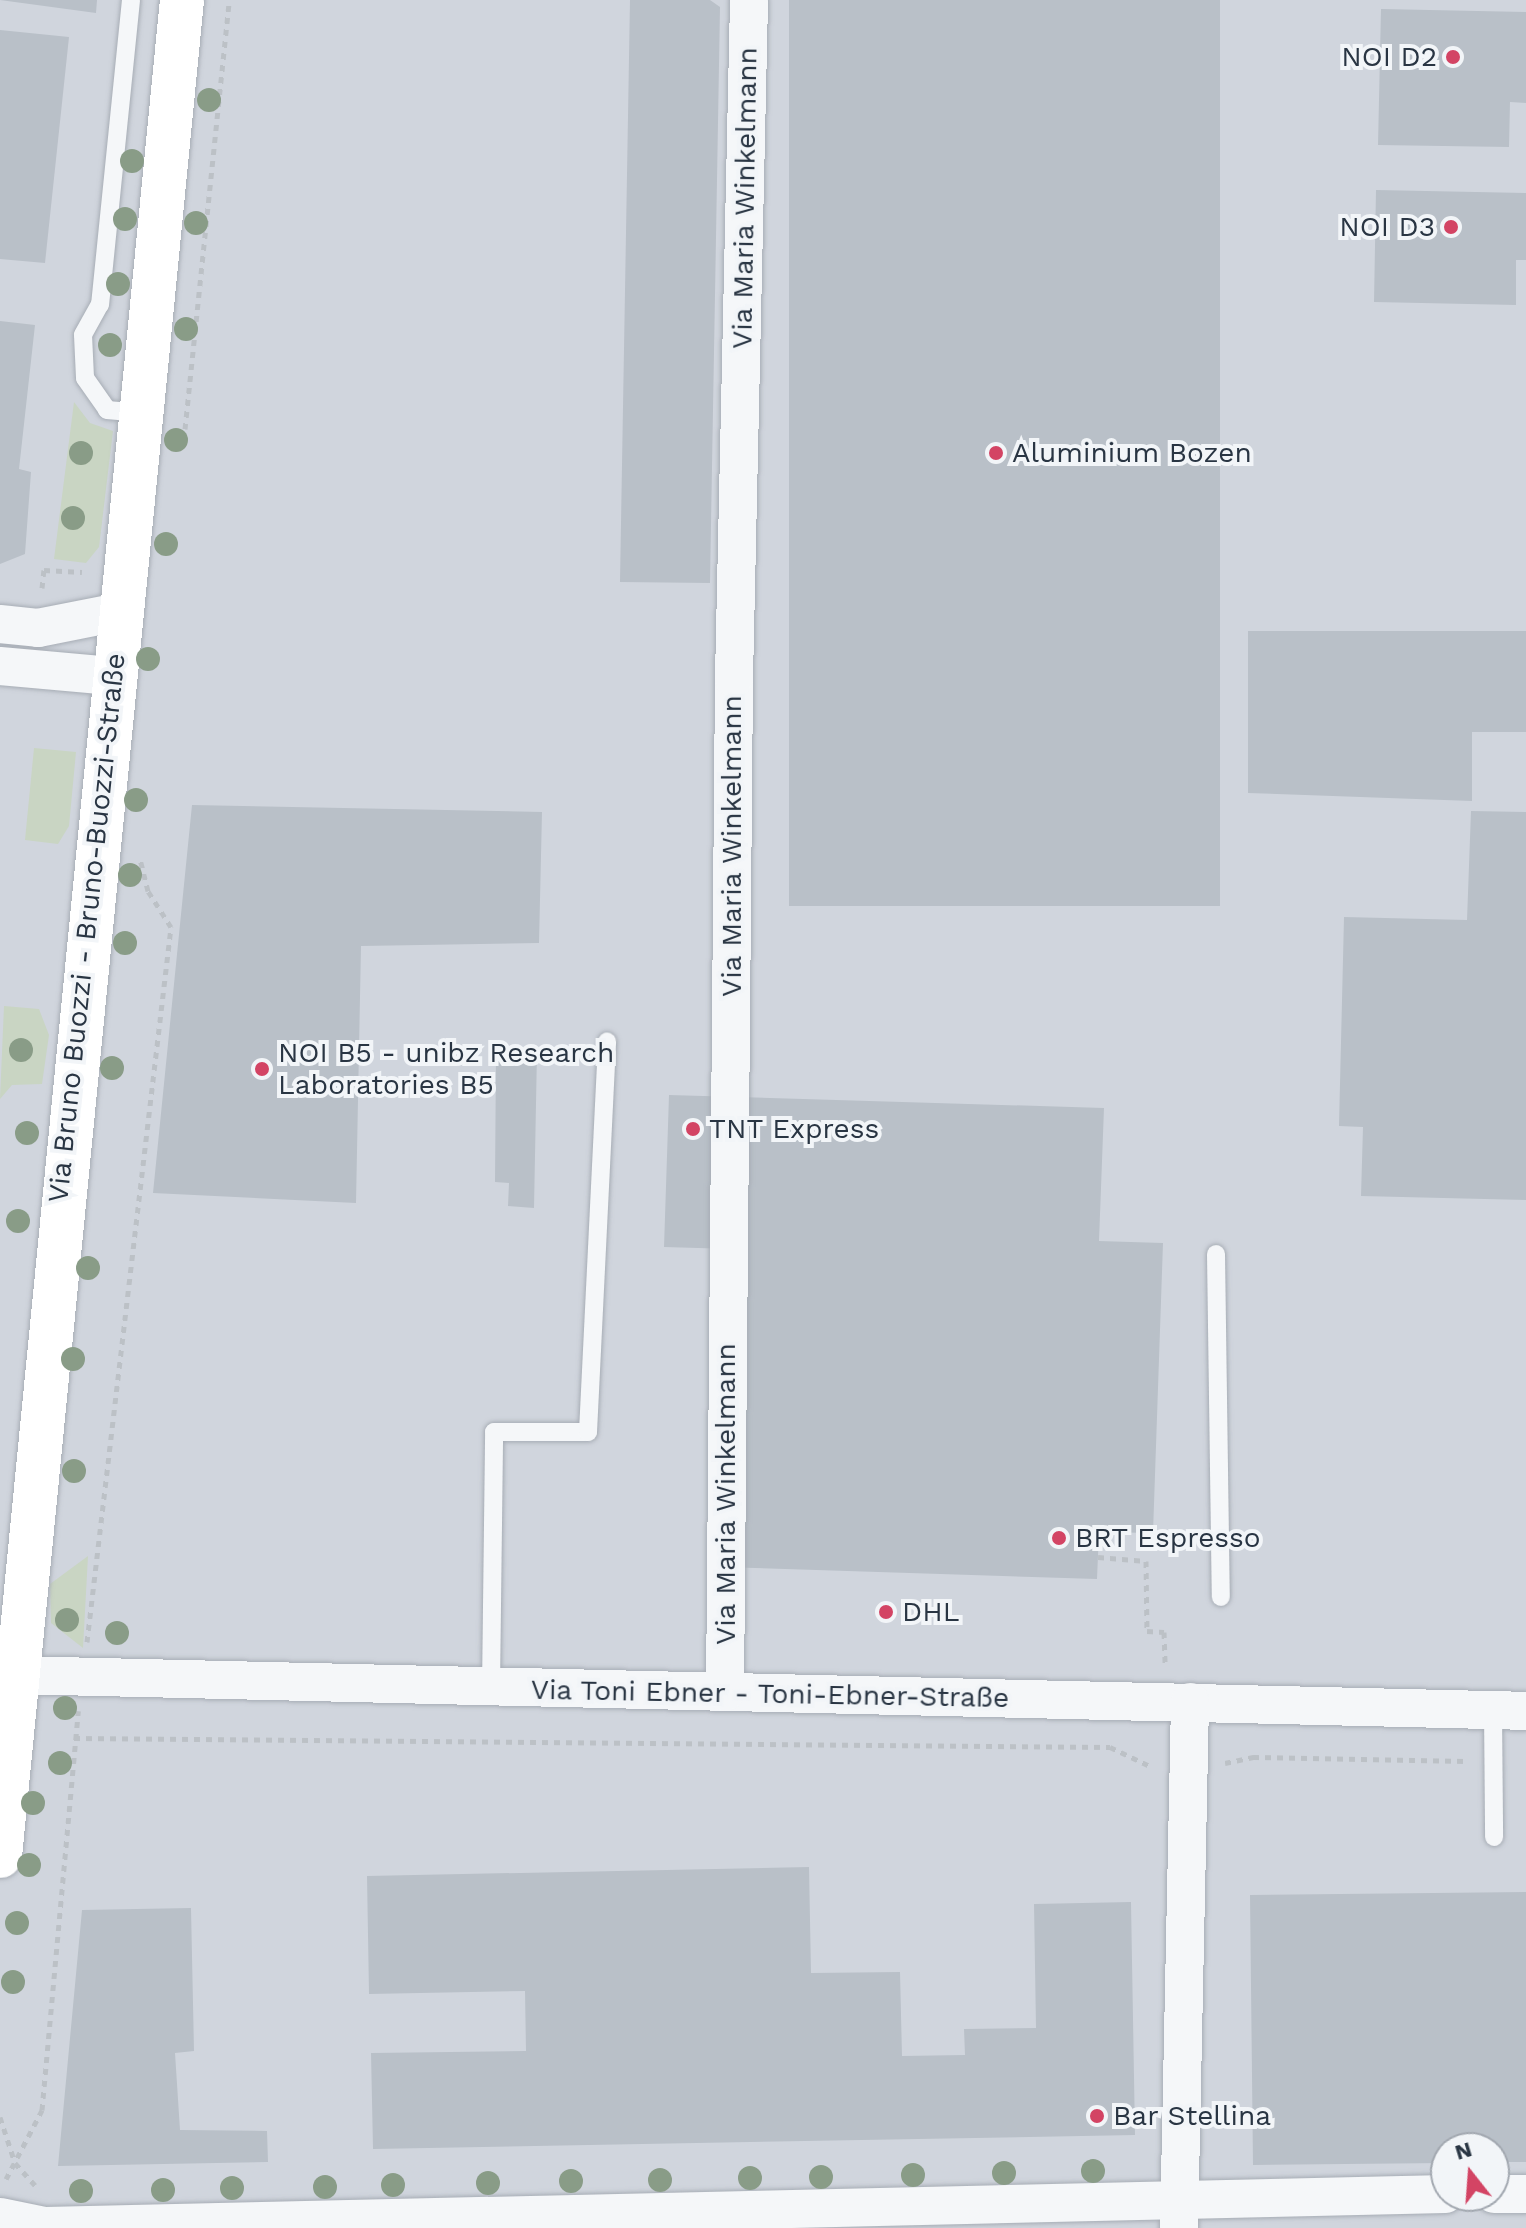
<!DOCTYPE html>
<html>
<head>
<meta charset="utf-8">
<style>
	body { margin:0 }
	#map { position:relative; width:1526px; height:2228px; overflow:hidden; background:#e2e6eb; font-family:"Work Sans",sans-serif }
	div>[style] { position:absolute }
	.built>* { inset:0; background:#d0d5dd }
	.green>* { inset:0; background:#c9d5c3 }
	.building>* { inset:0; background:#b9c0c8; transform-origin:0 0 }
	.path>* { height:5px; margin-top:-2.5px; transform-origin:0; background:repeating-linear-gradient(90deg,#bcc1c6 0 6px,transparent 0 12px) }
	.roads { filter:drop-shadow(0 0 2px #a7adb5) drop-shadow(0 0 2px #a7adb5) }
	.service>* { height:18px; margin:-9px; padding:0 9px; transform-origin:9px; border-radius:9px; background:#f5f7f9 }
	.minor>* { height:38px; margin:-19px; padding:0 19px; transform-origin:19px; border-radius:19px; background:#f5f7f9 }
	.secondary>* { height:44px; margin:-22px; padding:0 22px; transform-origin:22px; border-radius:22px; background:#fff }
	.trees>* { width:24px; height:24px; margin:-12px; border-radius:50%; background:#899c87 }
	.dots>* { width:22px; height:22px; translate:-50% -50%; box-sizing:border-box; border:4px solid #f2f5f8; border-radius:50% }
	span { translate:-50% -50%; white-space:nowrap; text-align:center; line-height:1.15; -webkit-text-stroke:8px #f2f5f8; paint-order:stroke }
	.poi-label { font-size:28px; color:#293543 }
	.right { translate:-100% -50%; text-align:right }
	.left { translate:0 -50%; text-align:left }
	.street-label { font-size:28px; color:#293543 }
	.north { position:absolute; left:1430px; top:2132px; width:80px; height:80px; box-sizing:border-box; background:#f2f5f8; border:2px solid #a2a8b0; border-radius:50%; rotate:343deg; font-size:22px; font-weight:700; line-height:32px; text-align:center; color:#293543 }
	.north::after { content:''; display:block; margin:auto; width:28px; height:36px; background:#d34464; clip-path:polygon(50% 0,100% 100%,50% 72%,0 100%) }
</style>
</head>
<body>
<div id="map">
	<div class="built">
		<div style="clip-path:polygon(evenodd,0 0,1526px 0,1526px 2228px,0 2228px,0 0,1446px 2148px,1494px 2148px,1494px 2196px,1446px 2196px,1446px 2148px)"></div>
	</div>
	<div class="green">
		<div style="clip-path:polygon(74px 402px,90px 423px,113px 431px,99px 547px,86px 563px,54px 559px)"></div>
		<div style="clip-path:polygon(34px 748px,76px 752px,69px 826px,58px 844px,25px 840px)"></div>
		<div style="clip-path:polygon(4px 1006px,39px 1009px,49px 1035px,42px 1084px,12px 1085px,0 1099px)"></div>
		<div style="clip-path:polygon(88px 1556px,83px 1648px,51px 1623px,50px 1584px)"></div>
	</div>
	<div class="building">
		<div style="clip-path:polygon(0 0,97px 0,96px 13px)"></div>
		<div style="clip-path:polygon(630px 0,710px 0,720px 7px,710px 583px,620px 582px)"></div>
		<div style="left:789px;top:0;width:431px;height:906px"></div>
		<div style="clip-path:polygon(1381px 9px,1526px 12px,1526px 103px,1510px 102px,1509px 147px,1378px 145px)"></div>
		<div style="clip-path:polygon(0 30px,69px 37px,45px 263px,0 259px)"></div>
		<div style="clip-path:polygon(1376px 190px,1526px 193px,1526px 260px,1516px 260px,1516px 305px,1374px 302px)"></div>
		<div style="clip-path:polygon(0 321px,35px 325px,19px 469px,31px 472px,25px 554px,0 564px)"></div>
		<div style="clip-path:polygon(1248px 631px,1526px 631px,1526px 732px,1472px 732px,1472px 801px,1248px 793px)"></div>
		<div style="clip-path:polygon(192px 805px,542px 812px,539px 943px,361px 946px,356px 1203px,153px 1193px)"></div>
		<div style="clip-path:polygon(1471px 811px,1526px 812px,1526px 1200px,1361px 1196px,1363px 1127px,1339px 1126px,1344px 917px,1467px 920px)"></div>
		<div style="clip-path:polygon(537px 1052px,534px 1208px,508px 1206px,509px 1183px,495px 1182px,496px 1054px)"></div>
		<div style="clip-path:polygon(669px 1095px,1104px 1108px,1099px 1241px,1163px 1243px,1153px 1533px,1099px 1532px,1097px 1579px,721px 1567px,732px 1249px,664px 1247px)"></div>
		<div style="clip-path:polygon(809px 1867px,811px 1973px,900px 1972px,902px 2056px,965px 2055px,964px 2029px,1036px 2028px,1034px 1904px,1131px 1902px,1135px 2135px,373px 2149px,371px 2053px,526px 2051px,525px 1991px,369px 1994px,367px 1876px)"></div>
		<div style="clip-path:polygon(1526px 1892px,1526px 2162px,1494px 2162px,1494px 2148px,1446px 2148px,1446px 2163px,1253px 2165px,1250px 1895px)"></div>
		<div style="clip-path:polygon(191px 1908px,194px 2051px,175px 2053px,180px 2130px,267px 2131px,268px 2162px,58px 2166px,82px 1910px)"></div>
	</div>
	<div class="path">
		<div style="left:185px;top:429px;width:431px;rotate:-84.1deg"></div>
		<div style="left:42px;top:588px;width:18px;rotate:-84deg"></div>
		<div style="left:44px;top:570px;width:38px;rotate:3deg"></div>
		<div style="left:1098px;top:1557px;width:48px;rotate:4.8deg"></div>
		<div style="left:1146px;top:1561px;width:70px;rotate:89.2deg"></div>
		<div style="left:1147px;top:1631px;width:17px;rotate:3deg"></div>
		<div style="left:1164px;top:1632px;width:33px;rotate:88deg"></div>
		<div style="left:87px;top:1642px;width:720px;rotate:-83.3deg"></div>
		<div style="left:171px;top:927px;width:43px;rotate:-122.6deg"></div>
		<div style="left:148px;top:891px;width:32px;rotate:-104deg"></div>
		<div style="left:74px;top:1738px;width:1036px;rotate:0.5deg"></div>
		<div style="left:1110px;top:1747px;width:47px;rotate:25.5deg"></div>
		<div style="left:1225px;top:1763px;width:29px;rotate:-12deg"></div>
		<div style="left:1253px;top:1757px;width:213px;rotate:1.1deg"></div>
		<div style="left:0;top:2117px;width:48px;rotate:71.9deg"></div>
		<div style="left:15px;top:2163px;width:30px;rotate:48deg"></div>
		<div style="left:6px;top:2179px;width:78px;rotate:-62.4deg"></div>
		<div style="left:42px;top:2110px;width:401px;rotate:-84.8deg"></div>
	</div>
	<div class="roads">
		<div class="service">
			<div style="left:131px;top:0;width:306px;rotate:95.8deg"></div>
			<div style="left:100px;top:304px;width:35px;rotate:119deg"></div>
			<div style="left:83px;top:335px;width:43px;rotate:87.3deg"></div>
			<div style="left:85px;top:378px;width:39px;rotate:55deg"></div>
			<div style="left:107px;top:410px;width:32px;rotate:5deg"></div>
			<div style="left:1216px;top:1254px;width:343px;rotate:89.2deg"></div>
			<div style="left:491px;top:1688px;width:256px;rotate:-89.3deg"></div>
			<div style="left:494px;top:1432px;width:94px"></div>
			<div style="left:588px;top:1432px;width:391px;rotate:-87.2deg"></div>
			<div style="left:1493px;top:1710px;width:127px;rotate:89.5deg"></div>
		</div>
		<div class="minor">
			<div style="left:0;top:624px;width:38px;rotate:6deg"></div>
			<div style="left:38px;top:628px;width:83px;rotate:-11.2deg"></div>
			<div style="left:0;top:666px;width:112px;rotate:5.1deg"></div>
			<div style="left:15px;top:1675px;width:1511px;rotate:1.36deg"></div>
			<div style="left:725px;top:1692px;width:1014px;rotate:-89.49deg"></div>
			<div style="left:734px;top:678px;width:678px;rotate:-88.73deg"></div>
			<div style="left:1494px;top:2194px;width:32px"></div>
			<div style="left:0;top:2217px;width:46px;rotate:11.3deg"></div>
			<div style="left:45px;top:2226px;width:1401px;rotate:-1.31deg"></div>
			<div style="left:1179px;top:2228px;width:526px;rotate:-88.8deg"></div>
		</div>
		<div class="secondary">
			<div style="left:0;top:1856px;width:1865px;rotate:-84.4deg"></div>
		</div>
	</div>
	<div class="trees">
		<div style="left:209px;top:100px"></div>
		<div style="left:132px;top:161px"></div>
		<div style="left:125px;top:219px"></div>
		<div style="left:196px;top:223px"></div>
		<div style="left:118px;top:284px"></div>
		<div style="left:186px;top:329px"></div>
		<div style="left:110px;top:345px"></div>
		<div style="left:176px;top:440px"></div>
		<div style="left:81px;top:453px"></div>
		<div style="left:73px;top:518px"></div>
		<div style="left:166px;top:544px"></div>
		<div style="left:148px;top:659px"></div>
		<div style="left:136px;top:800px"></div>
		<div style="left:130px;top:875px"></div>
		<div style="left:125px;top:943px"></div>
		<div style="left:21px;top:1050px"></div>
		<div style="left:112px;top:1068px"></div>
		<div style="left:27px;top:1133px"></div>
		<div style="left:18px;top:1221px"></div>
		<div style="left:88px;top:1268px"></div>
		<div style="left:73px;top:1359px"></div>
		<div style="left:74px;top:1471px"></div>
		<div style="left:67px;top:1620px"></div>
		<div style="left:117px;top:1633px"></div>
		<div style="left:65px;top:1708px"></div>
		<div style="left:60px;top:1763px"></div>
		<div style="left:33px;top:1803px"></div>
		<div style="left:29px;top:1865px"></div>
		<div style="left:17px;top:1923px"></div>
		<div style="left:13px;top:1982px"></div>
		<div style="left:1093px;top:2171px"></div>
		<div style="left:1004px;top:2173px"></div>
		<div style="left:913px;top:2175px"></div>
		<div style="left:821px;top:2177px"></div>
		<div style="left:750px;top:2178px"></div>
		<div style="left:660px;top:2180px"></div>
		<div style="left:571px;top:2181px"></div>
		<div style="left:488px;top:2183px"></div>
		<div style="left:393px;top:2185px"></div>
		<div style="left:325px;top:2187px"></div>
		<div style="left:232px;top:2188px"></div>
		<div style="left:163px;top:2190px"></div>
		<div style="left:81px;top:2191px"></div>
	</div>
	<div class="dots">
		<div style="left:1453px;top:57px;background:#d34464"></div>
		<div style="left:1451px;top:227px;background:#d34464"></div>
		<div style="left:996px;top:453px;background:#d34464"></div>
		<div style="left:262px;top:1069px;background:#d34464"></div>
		<div style="left:693px;top:1129px;background:#d34464"></div>
		<div style="left:1059px;top:1538px;background:#d34464"></div>
		<div style="left:886px;top:1612px;background:#d34464"></div>
		<div style="left:1097px;top:2116px;background:#d34464"></div>
	</div>
	<div class="poi-label">
		<span class="right" style="left:1437px;top:57px">NOI D2</span>
		<span class="right" style="left:1435px;top:227px">NOI D3</span>
		<span class="left" style="left:1012px;top:453px">Aluminium Bozen</span>
		<span class="left" style="left:278px;top:1069px">NOI B5 - unibz Research<br>Laboratories B5</span>
		<span class="left" style="left:709px;top:1129px">TNT Express</span>
		<span class="left" style="left:1075px;top:1538px">BRT Espresso</span>
		<span class="left" style="left:902px;top:1612px">DHL</span>
		<span class="left" style="left:1113px;top:2116px">Bar Stellina</span>
	</div>
	<div class="street-label">
		<span style="left:745px;top:198px;rotate:-89deg">Via Maria Winkelmann</span>
		<span style="left:732px;top:846px;rotate:-90deg">Via Maria Winkelmann</span>
		<span style="left:87px;top:928px;rotate:-84deg">Via Bruno Buozzi - Bruno-Buozzi-Straße</span>
		<span style="left:726px;top:1494px;rotate:-90deg">Via Maria Winkelmann</span>
		<span style="left:770px;top:1694px;rotate:1deg">Via Toni Ebner - Toni-Ebner-Straße</span>
	</div>
	<div class="north">N</div>
</div>
</body>
</html>
